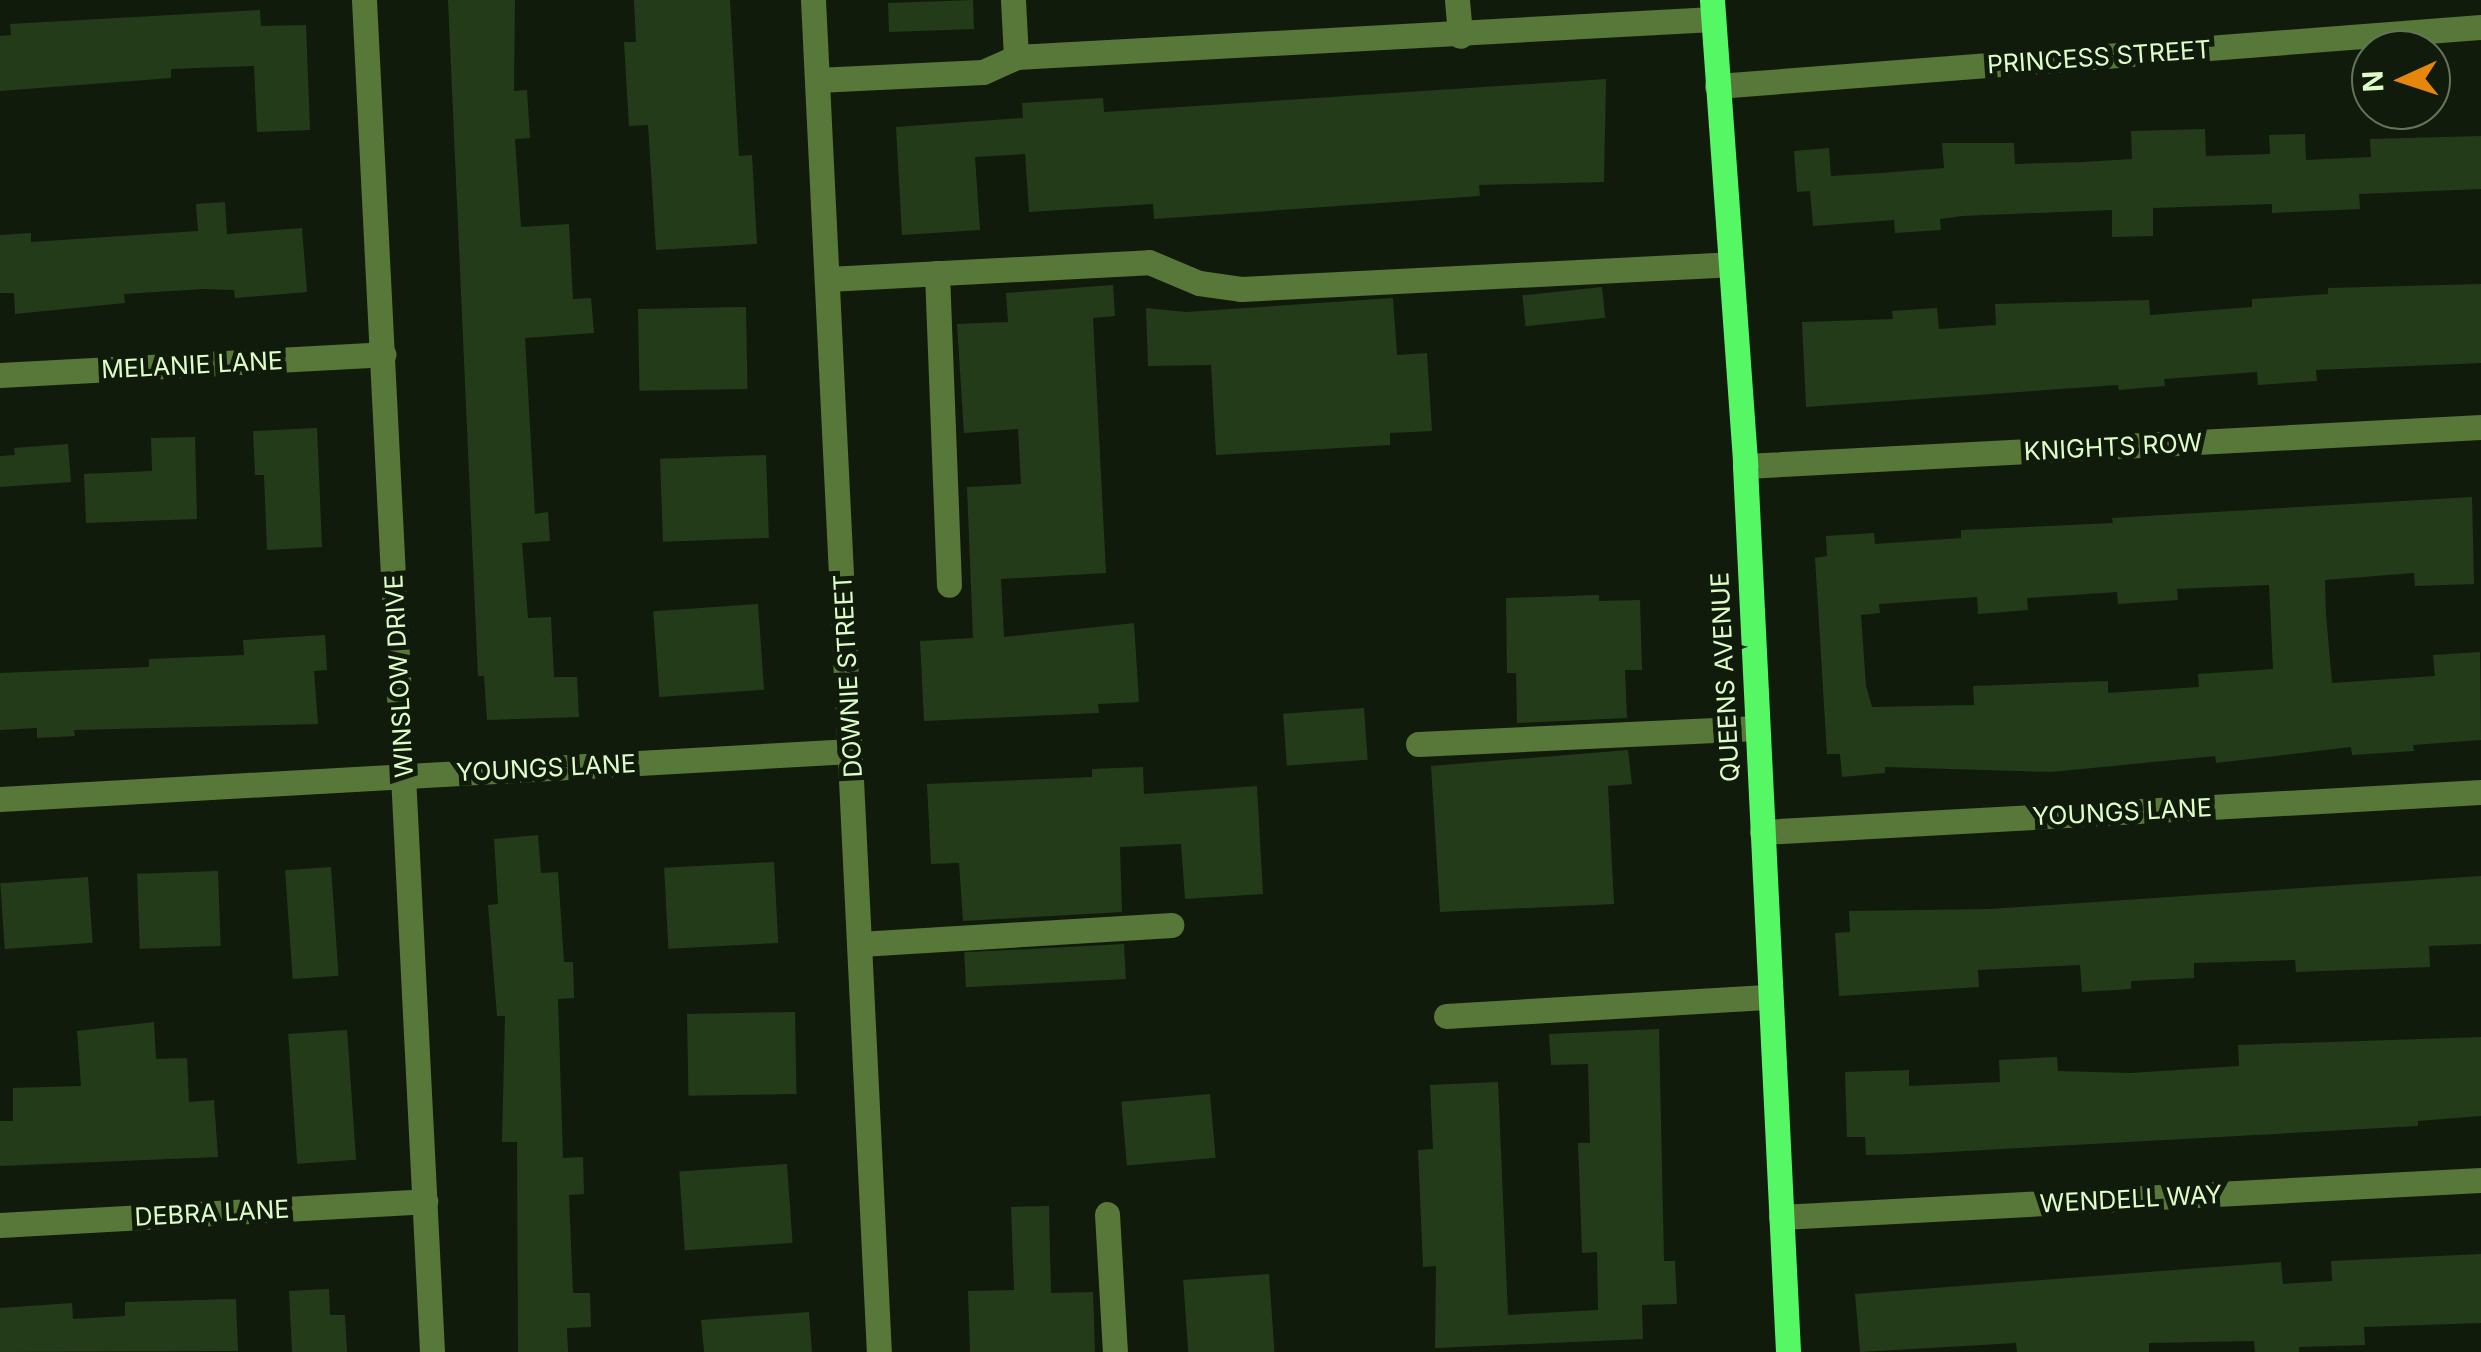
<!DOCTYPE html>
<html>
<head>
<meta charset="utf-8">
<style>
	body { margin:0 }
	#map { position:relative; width:2481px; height:1352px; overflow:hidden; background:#111b0c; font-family:Inter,sans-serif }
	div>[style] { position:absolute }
	.building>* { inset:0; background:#243b19; transform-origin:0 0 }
	.minor>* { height:25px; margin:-12.5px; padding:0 12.5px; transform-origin:12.5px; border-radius:12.5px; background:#587839 }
	.major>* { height:25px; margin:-12.5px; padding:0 12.5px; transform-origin:12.5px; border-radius:12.5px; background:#55f764 }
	span { translate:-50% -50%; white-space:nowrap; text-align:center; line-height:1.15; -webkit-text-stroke:10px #111b0c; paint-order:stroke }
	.street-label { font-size:25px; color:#defcc8 }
	.north { position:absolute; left:2351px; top:30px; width:100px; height:100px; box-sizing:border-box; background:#111b0c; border:2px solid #637557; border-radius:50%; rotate:267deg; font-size:28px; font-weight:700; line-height:40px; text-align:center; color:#defcc8 }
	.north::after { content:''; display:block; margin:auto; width:35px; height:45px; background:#e6870b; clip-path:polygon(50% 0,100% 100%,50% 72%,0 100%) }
</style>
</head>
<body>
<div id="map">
	<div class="building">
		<div style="clip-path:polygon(448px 0,515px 0,514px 91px,527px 90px,530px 138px,515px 139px,521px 227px,569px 224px,573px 299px,591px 298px,594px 333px,525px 338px,535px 514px,548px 512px,550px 541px,522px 543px,528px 618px,551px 617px,554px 677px,577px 677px,579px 717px,487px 720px,484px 676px,478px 676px)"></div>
		<div style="clip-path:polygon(634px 0,730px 0,739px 156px,752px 155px,757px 244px,656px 250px,648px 125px,629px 126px,624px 42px,636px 42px)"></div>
		<div style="left:973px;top:0;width:29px;height:85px;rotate:88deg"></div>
		<div style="clip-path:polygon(260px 10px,261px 26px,306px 25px,310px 130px,257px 132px,254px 66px,171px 69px,171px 78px,0 91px,0 36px,11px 35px,10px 24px)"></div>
		<div style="clip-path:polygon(1606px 79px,1604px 182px,1479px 185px,1480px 196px,1154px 219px,1153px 204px,1029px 212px,1025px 154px,975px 157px,980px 230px,902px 235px,896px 127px,1023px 118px,1022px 103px,1103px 98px,1104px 112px)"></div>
		<div style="clip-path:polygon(2205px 129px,2206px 156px,2270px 154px,2269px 135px,2305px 134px,2306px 160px,2371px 157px,2370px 139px,2481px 136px,2481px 189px,2359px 194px,2360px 209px,2272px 213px,2272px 204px,2153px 208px,2153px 236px,2112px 237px,2112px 210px,1962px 216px,1940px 219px,1941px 230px,1895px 233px,1894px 220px,1813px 226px,1810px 191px,1797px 192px,1794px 151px,1829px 148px,1831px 176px,1881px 173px,1944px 168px,1942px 143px,2014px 143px,2015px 164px,2082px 162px,2132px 159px,2131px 131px)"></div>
		<div style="clip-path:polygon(225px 202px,227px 234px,302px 228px,307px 292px,235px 298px,234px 290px,203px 289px,124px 294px,125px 303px,15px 314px,14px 293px,0 293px,0 235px,31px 233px,31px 242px,198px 231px,196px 204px)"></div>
		<div style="clip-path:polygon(2481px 284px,2481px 363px,2316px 370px,2317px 381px,2258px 385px,2257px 372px,2164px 379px,2165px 386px,2119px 390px,2118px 385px,1806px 407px,1802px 322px,1893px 319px,1892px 311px,1937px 308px,1939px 329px,1996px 325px,1995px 304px,2149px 300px,2150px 315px,2252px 307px,2252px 299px,2328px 294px,2328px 288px)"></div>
		<div style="clip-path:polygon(1113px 285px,1115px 316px,1093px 318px,1106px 573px,1001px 579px,1004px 637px,1134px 623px,1139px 702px,1098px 704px,1099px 713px,924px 721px,920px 641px,973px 638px,967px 487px,1021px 484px,1018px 429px,964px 433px,957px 324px,1008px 322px,1006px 293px)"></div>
		<div style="left:1602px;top:287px;width:31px;height:80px;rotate:84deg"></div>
		<div style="clip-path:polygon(1393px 298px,1397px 355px,1427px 353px,1432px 431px,1390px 433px,1390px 445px,1216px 455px,1211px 365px,1148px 366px,1146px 308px,1186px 312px)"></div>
		<div style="left:746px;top:307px;width:82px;height:108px;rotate:89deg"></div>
		<div style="clip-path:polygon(317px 428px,322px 547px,267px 550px,264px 475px,255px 475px,253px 431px)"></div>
		<div style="clip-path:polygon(195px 437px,197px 519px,86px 523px,84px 474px,152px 471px,151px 438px)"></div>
		<div style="clip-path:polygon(68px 444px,71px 482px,0 487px,0 456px,15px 455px,14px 448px)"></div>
		<div style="left:766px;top:455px;width:83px;height:106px;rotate:88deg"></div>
		<div style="clip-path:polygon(evenodd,2472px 497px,2474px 584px,2415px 586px,2414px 573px,2325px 580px,2326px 614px,2332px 683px,2435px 676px,2433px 655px,2480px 652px,2481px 740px,2413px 745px,2414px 751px,2352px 755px,2351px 747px,2216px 763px,2215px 756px,2051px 772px,1885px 767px,1885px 773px,1842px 777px,1840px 754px,1827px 754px,1815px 558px,1827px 556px,1826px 536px,1874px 533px,1875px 544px,1961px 538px,1961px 530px,2113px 523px,2112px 518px,2472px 497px,2269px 585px,2273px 669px,2198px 674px,2199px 687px,2108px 693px,2108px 681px,1973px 686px,1974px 705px,1872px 707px,1866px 686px,1861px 615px,1880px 613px,1879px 604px,1977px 597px,1978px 614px,2028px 610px,2027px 598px,2117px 592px,2118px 604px,2178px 600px,2177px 589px,2269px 585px)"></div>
		<div style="clip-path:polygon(1599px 595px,1599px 601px,1640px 600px,1642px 670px,1625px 670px,1627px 718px,1517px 723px,1516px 673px,1507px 673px,1506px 598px)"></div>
		<div style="left:758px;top:604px;width:86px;height:105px;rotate:86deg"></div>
		<div style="clip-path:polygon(325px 635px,327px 670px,314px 671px,318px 724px,74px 730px,75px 736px,37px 738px,37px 728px,0 730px,0 673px,149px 667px,149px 659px,244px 655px,243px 640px)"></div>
		<div style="left:1364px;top:708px;width:52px;height:81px;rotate:86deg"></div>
		<div style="clip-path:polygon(1628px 750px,1632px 784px,1608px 786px,1614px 904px,1440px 912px,1431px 766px)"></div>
		<div style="clip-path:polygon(1143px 767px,1144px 794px,1257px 786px,1263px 894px,1185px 899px,1181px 844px,1120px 847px,1122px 912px,963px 921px,959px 863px,931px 864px,927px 784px,1092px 777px,1092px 769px)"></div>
		<div style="clip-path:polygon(538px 835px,541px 873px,558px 872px,564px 962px,573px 962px,574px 998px,558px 999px,563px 1158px,583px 1157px,584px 1194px,569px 1195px,573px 1293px,590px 1293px,591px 1327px,567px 1328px,568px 1352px,518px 1352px,517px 1142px,502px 1142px,505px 1016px,497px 1016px,488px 905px,498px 904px,494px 839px)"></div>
		<div style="left:774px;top:862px;width:81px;height:110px;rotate:87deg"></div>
		<div style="left:331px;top:867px;width:109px;height:46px;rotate:86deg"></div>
		<div style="left:218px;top:871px;width:75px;height:81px;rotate:88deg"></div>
		<div style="clip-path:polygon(2481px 876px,2481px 944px,2429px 946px,2430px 967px,2296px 972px,2295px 960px,2194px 963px,2194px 978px,2131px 981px,2131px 989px,2082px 992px,2080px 965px,1978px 970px,1979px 987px,1839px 996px,1835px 933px,1850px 932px,1849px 911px,1990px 909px)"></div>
		<div style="left:88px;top:877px;width:66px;height:88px;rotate:86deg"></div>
		<div style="left:1124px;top:944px;width:35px;height:160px;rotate:87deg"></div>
		<div style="left:795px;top:1012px;width:82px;height:108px;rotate:89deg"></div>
		<div style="clip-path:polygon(154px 1022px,156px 1059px,187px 1058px,189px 1102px,214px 1100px,218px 1157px,0 1166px,0 1121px,13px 1121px,13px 1088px,81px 1086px,77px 1031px)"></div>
		<div style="clip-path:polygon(1659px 1029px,1664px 1261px,1675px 1261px,1677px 1304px,1642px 1305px,1643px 1339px,1435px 1348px,1436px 1266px,1423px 1267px,1418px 1150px,1433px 1149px,1430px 1085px,1498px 1082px,1508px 1315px,1598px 1310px,1597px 1252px,1582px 1253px,1578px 1143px,1590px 1143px,1588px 1064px,1551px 1065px,1549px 1034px)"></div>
		<div style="left:347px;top:1030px;width:130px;height:59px;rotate:86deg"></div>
		<div style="clip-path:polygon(2481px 1037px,2481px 1116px,2418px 1121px,2418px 1126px,1911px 1154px,1866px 1155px,1865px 1137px,1847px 1137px,1845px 1072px,1909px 1070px,1909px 1086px,2000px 1082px,1999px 1060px,2057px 1057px,2058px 1071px,2130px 1073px,2239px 1066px,2238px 1045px)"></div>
		<div style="left:1210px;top:1094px;width:64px;height:89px;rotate:85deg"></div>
		<div style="left:787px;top:1164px;width:79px;height:108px;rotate:86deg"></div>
		<div style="clip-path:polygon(1049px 1206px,1051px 1293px,1093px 1292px,1095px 1352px,970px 1352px,968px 1291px,1014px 1290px,1011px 1207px)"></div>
		<div style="clip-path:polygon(2481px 1254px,2481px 1323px,2364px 1327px,2365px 1345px,2299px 1347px,2299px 1352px,2255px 1352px,2254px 1341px,2149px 1343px,2149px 1352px,2017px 1352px,2016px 1343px,1860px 1352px,1855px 1294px,2281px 1262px,2283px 1284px,2332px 1281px,2331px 1261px)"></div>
		<div style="left:1269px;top:1274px;width:78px;height:86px;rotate:86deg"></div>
		<div style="clip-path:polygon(329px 1289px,330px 1315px,345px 1315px,347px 1352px,292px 1352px,289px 1291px)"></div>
		<div style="clip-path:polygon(236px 1299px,238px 1351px,0 1352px,0 1308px,72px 1303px,73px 1319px,125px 1316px,125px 1302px)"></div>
		<div style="clip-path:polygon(809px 1312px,812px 1352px,704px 1352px,701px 1320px)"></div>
	</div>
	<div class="minor">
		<div style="left:364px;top:0;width:1354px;rotate:87.12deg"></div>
		<div style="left:813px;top:0;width:1354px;rotate:87.21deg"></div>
		<div style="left:1013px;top:0;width:57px;rotate:87deg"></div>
		<div style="left:1457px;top:0;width:36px;rotate:85deg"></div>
		<div style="left:817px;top:80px;width:166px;rotate:-2.8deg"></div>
		<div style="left:983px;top:72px;width:36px;rotate:-24deg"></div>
		<div style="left:1016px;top:57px;width:698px;rotate:-3.12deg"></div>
		<div style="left:1717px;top:86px;width:766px;rotate:-4.42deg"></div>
		<div style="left:937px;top:273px;width:312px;rotate:87.8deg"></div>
		<div style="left:828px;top:279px;width:321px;rotate:-3deg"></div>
		<div style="left:1149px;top:262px;width:54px;rotate:22.8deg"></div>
		<div style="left:1199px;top:283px;width:42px;rotate:8.1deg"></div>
		<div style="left:1241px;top:289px;width:490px;rotate:-2.9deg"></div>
		<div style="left:0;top:375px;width:384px;rotate:-3.1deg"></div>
		<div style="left:1745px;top:466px;width:737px;rotate:-3.03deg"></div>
		<div style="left:1418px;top:744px;width:339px;rotate:-2.7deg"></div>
		<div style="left:0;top:799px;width:852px;rotate:-3.23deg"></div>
		<div style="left:1762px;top:832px;width:720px;rotate:-3.18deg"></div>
		<div style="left:860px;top:944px;width:312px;rotate:-3.5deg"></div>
		<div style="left:1446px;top:1016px;width:325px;rotate:-3.4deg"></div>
		<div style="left:1107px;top:1214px;width:138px;rotate:86.7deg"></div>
		<div style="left:1781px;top:1217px;width:701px;rotate:-3.03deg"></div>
		<div style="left:0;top:1225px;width:426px;rotate:-3.2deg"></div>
	</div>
	<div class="major">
		<div style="left:1712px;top:0;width:467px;rotate:85.9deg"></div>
		<div style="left:1745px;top:466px;width:887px;rotate:87.22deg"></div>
	</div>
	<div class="street-label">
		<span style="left:2099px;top:57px;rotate:-4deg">PRINCESS STREET</span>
		<span style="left:192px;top:365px;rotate:-3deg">MELANIE LANE</span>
		<span style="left:2113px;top:447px;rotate:-3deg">KNIGHTS ROW</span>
		<span style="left:399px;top:676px;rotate:-93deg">WINSLOW DRIVE</span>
		<span style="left:848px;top:676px;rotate:-93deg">DOWNIE STREET</span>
		<span style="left:1725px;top:677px;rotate:-93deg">QUEENS AVENUE</span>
		<span style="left:546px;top:768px;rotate:-3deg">YOUNGS LANE</span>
		<span style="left:2122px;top:812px;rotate:-3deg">YOUNGS LANE</span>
		<span style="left:2131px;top:1199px;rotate:-3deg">WENDELL WAY</span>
		<span style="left:212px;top:1213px;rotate:-3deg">DEBRA LANE</span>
	</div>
	<div class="north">N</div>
</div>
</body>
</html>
